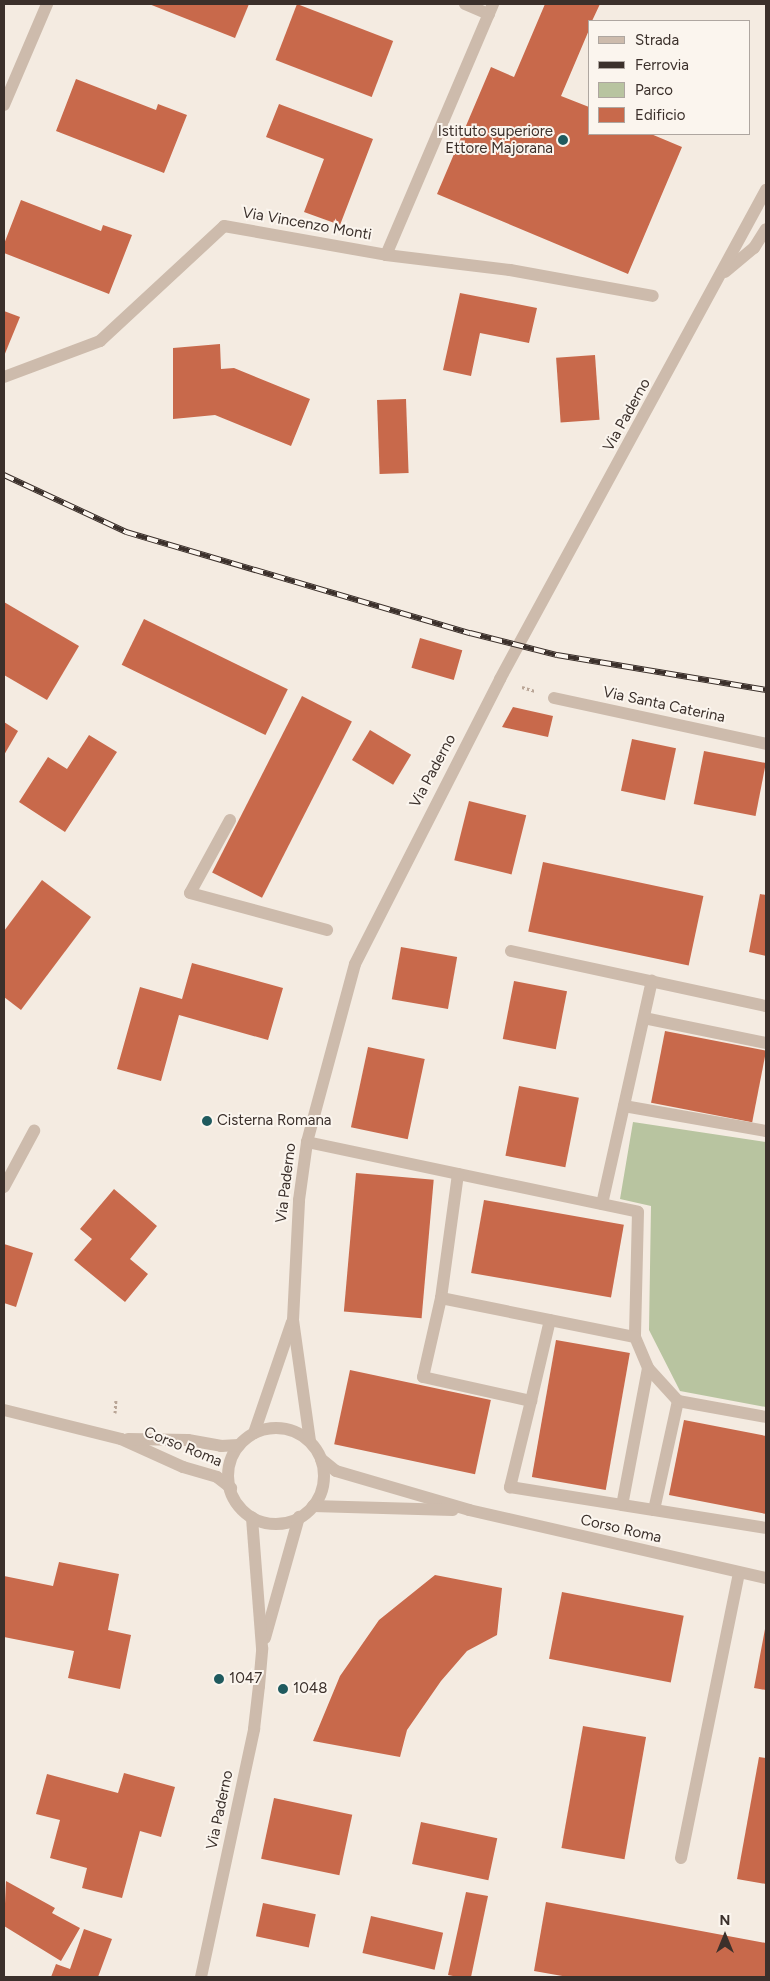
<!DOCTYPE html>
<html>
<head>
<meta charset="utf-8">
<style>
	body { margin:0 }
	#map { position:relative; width:770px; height:1981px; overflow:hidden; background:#f4ebe1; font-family:Figtree,sans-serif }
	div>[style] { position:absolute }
	.green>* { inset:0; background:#b8c4a0 }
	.building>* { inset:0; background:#c8694b; transform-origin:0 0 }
	.path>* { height:3px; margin-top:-1.5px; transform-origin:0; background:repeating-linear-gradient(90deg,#b9a596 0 2.5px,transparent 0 5px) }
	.minor>* { height:12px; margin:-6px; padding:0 6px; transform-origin:6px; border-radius:6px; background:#cdbbac }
	.minor>.ring { margin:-6px; padding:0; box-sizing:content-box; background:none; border:12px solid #cdbbac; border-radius:50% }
	.rail>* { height:5.5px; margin-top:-2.75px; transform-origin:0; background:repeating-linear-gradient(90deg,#fbf5ee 0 11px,#3b302b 0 22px); box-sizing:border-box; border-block:1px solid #3b302b }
	.dots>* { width:14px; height:14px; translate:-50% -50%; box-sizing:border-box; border:2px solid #fbf5ee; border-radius:50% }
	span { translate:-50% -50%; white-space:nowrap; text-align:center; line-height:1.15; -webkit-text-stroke:4px #fbf5ee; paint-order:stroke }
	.poi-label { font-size:15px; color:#3b302b }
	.right { translate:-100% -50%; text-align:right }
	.left { translate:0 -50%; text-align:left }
	.street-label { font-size:15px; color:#3b302b }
	.frame { position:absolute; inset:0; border:5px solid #3b302b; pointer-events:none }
	.legend { position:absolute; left:588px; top:20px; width:162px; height:115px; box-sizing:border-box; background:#fbf5ee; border:1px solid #aea6a0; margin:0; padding:6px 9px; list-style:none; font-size:15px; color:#3b302b }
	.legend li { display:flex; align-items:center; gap:10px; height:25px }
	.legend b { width:25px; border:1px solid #aea6a0 }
	.north { position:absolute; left:700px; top:1911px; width:50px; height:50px; -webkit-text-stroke:4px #fbf5ee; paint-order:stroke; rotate:0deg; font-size:14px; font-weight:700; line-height:20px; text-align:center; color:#3b302b }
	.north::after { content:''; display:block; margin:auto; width:18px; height:22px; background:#3b302b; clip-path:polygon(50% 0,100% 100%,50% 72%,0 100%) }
</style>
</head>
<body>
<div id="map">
	<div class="green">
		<div style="clip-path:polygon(633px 1122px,766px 1142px,766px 1407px,680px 1391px,649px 1330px,651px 1206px,620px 1199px)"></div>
	</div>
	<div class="building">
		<div style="clip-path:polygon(149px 4px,249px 4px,235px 38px)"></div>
		<div style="left:297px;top:4px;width:103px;height:60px;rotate:21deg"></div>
		<div style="clip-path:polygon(545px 4px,600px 4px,592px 21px,589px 21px,589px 30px,561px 96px,589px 107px,589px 134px,651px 134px,682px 147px,628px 274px,437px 194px,491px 67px,514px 77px)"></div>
		<div style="clip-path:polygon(76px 79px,156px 110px,158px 104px,187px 115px,164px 173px,56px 131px)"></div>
		<div style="clip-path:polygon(279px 104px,373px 139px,340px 225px,304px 212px,324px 159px,266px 137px)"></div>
		<div style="clip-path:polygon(21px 200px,101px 231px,103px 225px,132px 235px,109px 294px,4px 253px,4px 244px)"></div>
		<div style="clip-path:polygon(460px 293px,537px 308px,529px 343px,480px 333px,471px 376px,443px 370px)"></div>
		<div style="clip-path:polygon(4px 311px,20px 317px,4px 356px)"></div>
		<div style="clip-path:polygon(220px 344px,221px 369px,234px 368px,310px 399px,291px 446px,215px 415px,173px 419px,173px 348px)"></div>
		<div style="left:595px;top:355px;width:65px;height:39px;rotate:86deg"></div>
		<div style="left:406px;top:399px;width:74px;height:29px;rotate:88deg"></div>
		<div style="clip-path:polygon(4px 602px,79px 646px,47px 700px,4px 675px)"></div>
		<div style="left:144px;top:619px;width:160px;height:51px;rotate:26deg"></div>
		<div style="left:420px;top:638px;width:44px;height:31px;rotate:16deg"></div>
		<div style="left:302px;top:696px;width:56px;height:198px;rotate:27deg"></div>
		<div style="clip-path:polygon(513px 707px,553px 716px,548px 737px,502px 727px)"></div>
		<div style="clip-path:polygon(4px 722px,18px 731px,4px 755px)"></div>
		<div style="left:370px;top:730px;width:48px;height:35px;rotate:31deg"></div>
		<div style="clip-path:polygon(89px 735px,117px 752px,65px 832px,19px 802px,48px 757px,67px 769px)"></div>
		<div style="left:632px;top:739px;width:45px;height:53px;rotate:12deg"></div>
		<div style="left:704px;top:751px;width:63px;height:54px;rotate:11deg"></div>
		<div style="left:469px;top:801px;width:59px;height:61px;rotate:14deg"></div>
		<div style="left:543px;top:862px;width:164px;height:71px;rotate:12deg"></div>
		<div style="clip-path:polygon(42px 880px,91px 917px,21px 1010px,4px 997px,4px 931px)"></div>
		<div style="clip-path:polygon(760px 894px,766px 895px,766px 956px,749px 952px)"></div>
		<div style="left:401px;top:947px;width:57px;height:53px;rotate:10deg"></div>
		<div style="clip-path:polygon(192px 963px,283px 988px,268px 1040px,179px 1015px,161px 1081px,117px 1069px,140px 987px,182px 999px)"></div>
		<div style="left:514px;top:981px;width:54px;height:59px;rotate:11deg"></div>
		<div style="left:665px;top:1031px;width:103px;height:73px;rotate:11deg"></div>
		<div style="left:368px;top:1047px;width:58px;height:82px;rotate:12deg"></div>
		<div style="left:519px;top:1086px;width:61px;height:71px;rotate:11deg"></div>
		<div style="left:356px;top:1173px;width:78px;height:139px;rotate:5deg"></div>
		<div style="clip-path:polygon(114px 1189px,157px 1226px,130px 1259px,148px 1274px,125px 1302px,74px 1260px,92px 1239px,80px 1229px)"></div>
		<div style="left:484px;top:1200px;width:142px;height:74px;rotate:10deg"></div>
		<div style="clip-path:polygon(4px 1244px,33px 1253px,16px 1307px,4px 1303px)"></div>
		<div style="left:556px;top:1340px;width:75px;height:139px;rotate:10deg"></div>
		<div style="left:350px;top:1370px;width:144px;height:76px;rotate:12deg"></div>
		<div style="clip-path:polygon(684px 1420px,766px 1436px,766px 1514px,669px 1495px)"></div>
		<div style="clip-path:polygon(59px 1562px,119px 1574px,108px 1630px,131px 1635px,120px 1689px,68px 1678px,74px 1651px,4px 1637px,4px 1576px,53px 1586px)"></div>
		<div style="clip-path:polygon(435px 1575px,502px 1588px,497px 1635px,467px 1651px,441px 1681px,407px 1730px,400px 1757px,313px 1741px,340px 1676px,379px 1620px)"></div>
		<div style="left:562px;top:1592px;width:124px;height:68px;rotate:11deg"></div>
		<div style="clip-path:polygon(765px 1629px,766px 1629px,766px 1690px,754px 1688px)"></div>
		<div style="left:583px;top:1726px;width:64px;height:124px;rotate:10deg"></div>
		<div style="clip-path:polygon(759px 1757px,766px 1758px,766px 1884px,737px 1879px)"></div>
		<div style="clip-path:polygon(124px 1773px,175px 1787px,161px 1837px,140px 1831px,122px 1898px,82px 1888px,87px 1868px,50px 1858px,60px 1820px,36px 1814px,47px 1774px,118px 1793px)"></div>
		<div style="left:274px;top:1798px;width:80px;height:62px;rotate:12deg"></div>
		<div style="left:421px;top:1822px;width:78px;height:43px;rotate:12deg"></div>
		<div style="clip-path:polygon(6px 1881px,55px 1908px,52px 1913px,80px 1928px,61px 1961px,4px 1926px)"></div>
		<div style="clip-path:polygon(466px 1892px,488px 1896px,471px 1977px,458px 1977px,448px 1975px)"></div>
		<div style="clip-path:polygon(546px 1902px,766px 1943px,766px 1977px,568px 1977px,534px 1971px)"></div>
		<div style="left:263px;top:1903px;width:54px;height:34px;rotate:12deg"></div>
		<div style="left:371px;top:1916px;width:74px;height:38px;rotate:13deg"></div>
		<div style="clip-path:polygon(84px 1929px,112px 1939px,98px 1977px,51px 1977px,56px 1964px,70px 1969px)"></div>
	</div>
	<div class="path">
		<div style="left:522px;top:687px;width:14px;rotate:17deg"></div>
		<div style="left:115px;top:1413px;width:13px;rotate:-86deg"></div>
	</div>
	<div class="minor">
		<div style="left:465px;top:4px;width:26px;rotate:23deg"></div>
		<div style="left:4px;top:105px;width:110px;rotate:-66.9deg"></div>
		<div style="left:386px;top:255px;width:273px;rotate:-66.9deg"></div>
		<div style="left:725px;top:272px;width:38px;rotate:-40deg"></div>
		<div style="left:754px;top:248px;width:22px;rotate:-58deg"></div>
		<div style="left:4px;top:377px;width:103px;rotate:-20.6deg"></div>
		<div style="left:100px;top:341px;width:169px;rotate:-42.8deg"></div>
		<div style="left:224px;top:226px;width:165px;rotate:10.1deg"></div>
		<div style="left:386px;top:255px;width:125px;rotate:6.9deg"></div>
		<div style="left:510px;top:270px;width:145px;rotate:10.3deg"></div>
		<div style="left:554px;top:698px;width:217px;rotate:12.2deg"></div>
		<div style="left:230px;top:820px;width:83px;rotate:118.7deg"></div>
		<div style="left:190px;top:893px;width:142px;rotate:15.1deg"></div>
		<div style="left:511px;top:951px;width:261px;rotate:12.2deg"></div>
		<div style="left:644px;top:1018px;width:125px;rotate:11.6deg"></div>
		<div style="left:624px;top:1106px;width:144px;rotate:10deg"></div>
		<div style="left:307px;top:1142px;width:338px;rotate:11.9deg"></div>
		<div style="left:638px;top:1212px;width:125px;rotate:91.4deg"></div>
		<div style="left:635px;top:1337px;width:34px;rotate:67deg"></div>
		<div style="left:648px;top:1368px;width:139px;rotate:100.7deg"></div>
		<div style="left:622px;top:1505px;width:32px;rotate:9deg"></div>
		<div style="left:654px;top:1510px;width:112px;rotate:-77.6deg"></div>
		<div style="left:678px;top:1401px;width:89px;rotate:10.3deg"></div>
		<div style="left:458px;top:1174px;width:125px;rotate:97.8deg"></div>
		<div style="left:441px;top:1298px;width:198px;rotate:11.4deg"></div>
		<div style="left:4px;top:1187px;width:64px;rotate:-61.8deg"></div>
		<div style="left:602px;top:1204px;width:229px;rotate:-77.4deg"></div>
		<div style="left:441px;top:1298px;width:81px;rotate:102.8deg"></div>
		<div style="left:423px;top:1377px;width:111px;rotate:12.5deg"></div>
		<div style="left:531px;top:1401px;width:83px;rotate:-76.8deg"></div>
		<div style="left:648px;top:1368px;width:45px;rotate:47.7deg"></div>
		<div style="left:531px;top:1401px;width:89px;rotate:103.7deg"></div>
		<div style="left:510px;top:1487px;width:113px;rotate:9.1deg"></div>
		<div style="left:4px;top:1410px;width:121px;rotate:13.9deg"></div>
		<div style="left:121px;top:1439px;width:68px;rotate:24.3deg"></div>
		<div style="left:183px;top:1467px;width:35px;rotate:16deg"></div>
		<div style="left:217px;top:1477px;width:18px;rotate:38deg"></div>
		<div class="ring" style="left:228px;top:1428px;width:84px;height:84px"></div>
		<div style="left:254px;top:1433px;width:117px;rotate:-71.1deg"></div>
		<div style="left:128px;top:1439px;width:60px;rotate:1deg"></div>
		<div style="left:188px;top:1440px;width:34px;rotate:10deg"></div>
		<div style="left:221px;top:1446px;width:18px;rotate:-3deg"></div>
		<div style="left:310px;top:1441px;width:122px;rotate:-98deg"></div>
		<div style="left:293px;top:1320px;width:120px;rotate:-87.1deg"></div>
		<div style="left:299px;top:1200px;width:59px;rotate:-82.1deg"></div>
		<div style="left:307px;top:1142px;width:184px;rotate:-74.9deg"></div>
		<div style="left:355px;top:964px;width:320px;rotate:-63deg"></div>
		<div style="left:500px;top:679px;width:557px;rotate:-61.46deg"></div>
		<div style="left:321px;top:1459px;width:19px;rotate:39deg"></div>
		<div style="left:336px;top:1471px;width:139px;rotate:16.3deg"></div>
		<div style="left:469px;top:1510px;width:305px;rotate:12.9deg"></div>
		<div style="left:313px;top:1506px;width:140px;rotate:1.6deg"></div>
		<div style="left:654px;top:1510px;width:113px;rotate:9.1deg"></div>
		<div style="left:265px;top:1638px;width:126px;rotate:-74.3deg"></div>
		<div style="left:681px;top:1858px;width:291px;rotate:-78.5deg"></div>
		<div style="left:201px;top:1977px;width:254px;rotate:-77.9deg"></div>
		<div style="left:254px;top:1729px;width:43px;rotate:-83.4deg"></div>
		<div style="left:259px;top:1686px;width:38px;rotate:-85deg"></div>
		<div style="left:262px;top:1648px;width:131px;rotate:-94.4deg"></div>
	</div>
	<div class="rail">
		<div style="left:4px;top:475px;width:135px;rotate:25deg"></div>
		<div style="left:126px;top:532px;width:359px;rotate:16.4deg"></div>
		<div style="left:470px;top:633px;width:90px;rotate:14.2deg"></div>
		<div style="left:557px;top:655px;width:212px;rotate:9.5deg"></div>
	</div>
	<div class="dots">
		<div style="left:563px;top:140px;background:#1f5a5e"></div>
		<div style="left:207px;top:1121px;background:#1f5a5e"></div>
		<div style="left:219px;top:1679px;background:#1f5a5e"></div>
		<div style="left:283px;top:1689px;background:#1f5a5e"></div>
	</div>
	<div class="poi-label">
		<span class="right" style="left:553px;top:140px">Istituto superiore<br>Ettore Majorana</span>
		<span class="left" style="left:217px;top:1121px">Cisterna Romana</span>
		<span class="left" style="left:229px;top:1679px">1047</span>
		<span class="left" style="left:293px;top:1689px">1048</span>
	</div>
	<div class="street-label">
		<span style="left:307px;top:224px;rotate:10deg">Via Vincenzo Monti</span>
		<span style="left:627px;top:415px;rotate:-61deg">Via Paderno</span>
		<span style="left:664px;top:705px;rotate:12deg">Via Santa Caterina</span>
		<span style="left:433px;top:771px;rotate:-62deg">Via Paderno</span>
		<span style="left:286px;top:1183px;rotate:-83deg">Via Paderno</span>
		<span style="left:183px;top:1447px;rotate:22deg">Corso Roma</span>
		<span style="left:621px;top:1529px;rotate:13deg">Corso Roma</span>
		<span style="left:220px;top:1810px;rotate:-78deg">Via Paderno</span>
	</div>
	<div class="frame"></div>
	<ul class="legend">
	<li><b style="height:6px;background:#cdbbac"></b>Strada</li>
	<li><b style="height:6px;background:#3b302b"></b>Ferrovia</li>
	<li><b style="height:14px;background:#b8c4a0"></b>Parco</li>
	<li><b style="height:14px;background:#c8694b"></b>Edificio</li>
	</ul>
	<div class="north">N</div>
</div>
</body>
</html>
